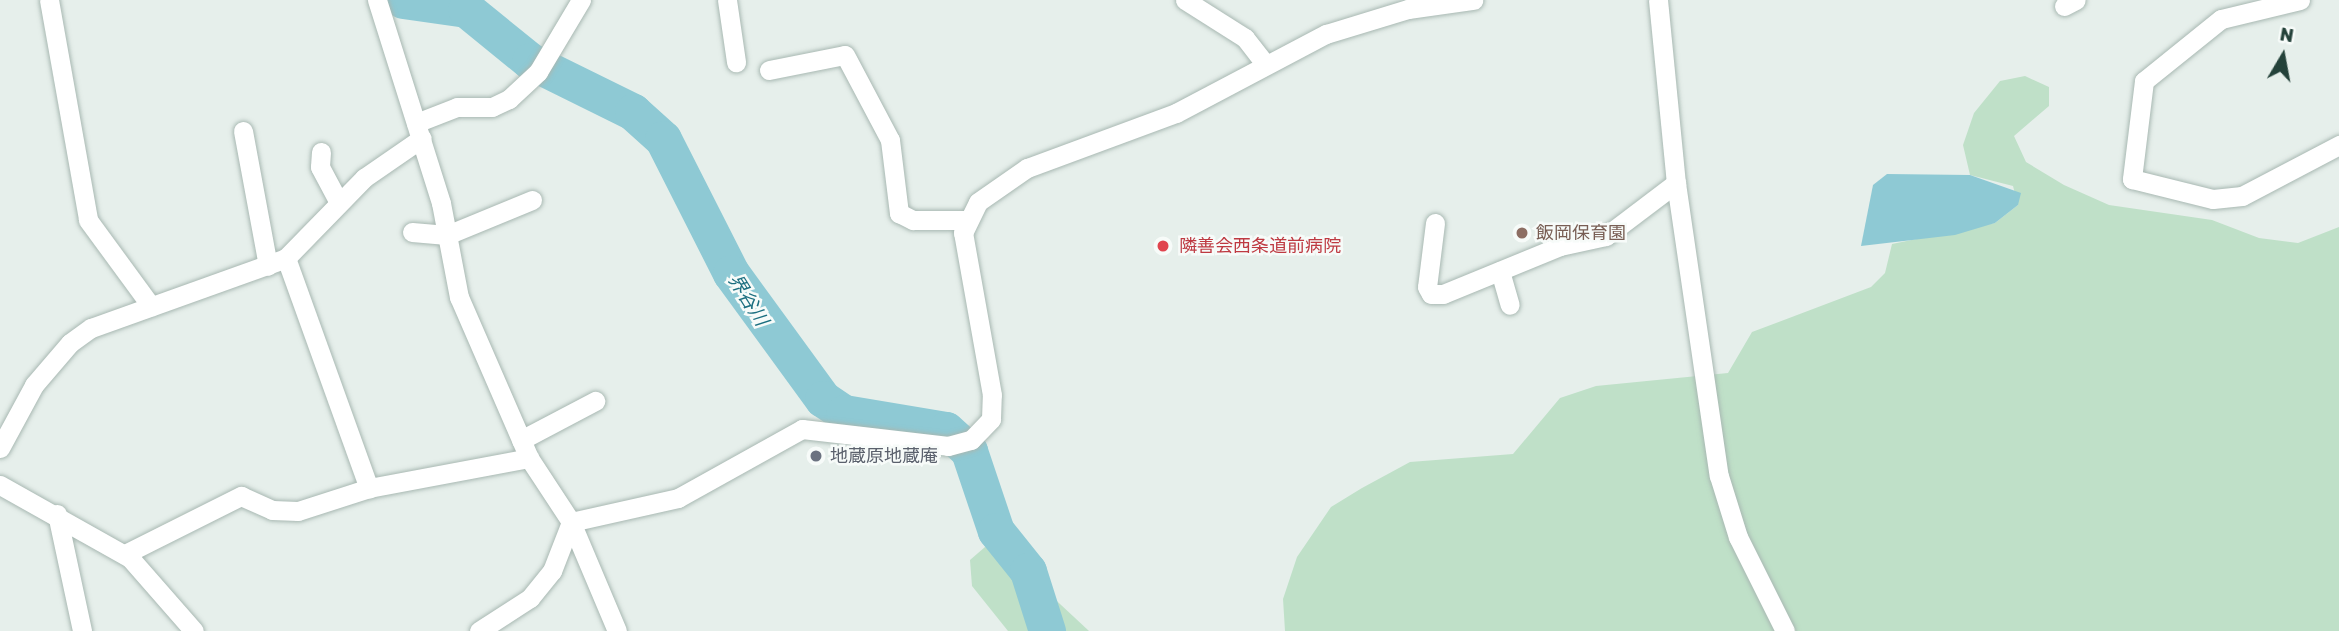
<!DOCTYPE html>
<html>
<head>
<meta charset="utf-8">
<style>
	body { margin:0 }
	#map { position:relative; width:2339px; height:631px; overflow:hidden; background:#e6efeb; font-family:Rubik,"Noto Sans JP",sans-serif }
	div>[style] { position:absolute }
	.green>* { inset:0; background:#bfe0c8 }
	.water>* { inset:0; background:#8ec9d4 }
	.river>* { height:37px; margin:-18.5px; padding:0 18.5px; transform-origin:18.5px; border-radius:18.5px; background:#8ec9d4 }
	.roads { filter:drop-shadow(0 0 2px #a8b8b2) drop-shadow(0 0 2px #a8b8b2) }
	.street>* { height:19px; margin:-9.5px; padding:0 9.5px; transform-origin:9.5px; border-radius:9.5px; background:#fff }
	.dots>* { width:19px; height:19px; translate:-50% -50%; box-sizing:border-box; border:4px solid #f7fbf9; border-radius:50% }
	span { translate:-50% -50%; white-space:nowrap; text-align:center; line-height:1.15; -webkit-text-stroke:5px #f7fbf9; paint-order:stroke }
	.education-label { font-size:18px; color:#785e54 }
	.left { translate:0 -50%; text-align:left }
	.health-label { font-size:18px; color:#be3a42 }
	.worship-label { font-size:18px; color:#5b616d }
	.water-label { font-size:19px; color:#1c6f80; font-style:italic }
	.north { position:absolute; left:2248px; top:21px; width:70px; height:70px; -webkit-text-stroke:5px #f7fbf9; paint-order:stroke; rotate:10deg; font-size:19px; font-weight:700; line-height:28px; text-align:center; color:#24423a }
	.north::after { content:''; display:block; margin:auto; width:24px; height:32px; background:#24423a; clip-path:polygon(50% 0,100% 100%,50% 72%,0 100%) }
</style>
</head>
<body>
<div id="map">
	<div class="green">
		<div style="clip-path:polygon(2025px 76px,2049px 87px,2049px 106px,2014px 136px,2026px 162px,2064px 185px,2109px 205px,2212px 220px,2259px 238px,2298px 243px,2339px 227px,2339px 631px,1285px 631px,1283px 599px,1297px 557px,1331px 507px,1362px 488px,1410px 462px,1513px 454px,1560px 398px,1596px 386px,1728px 373px,1752px 332px,1871px 287px,1885px 273px,1892px 244px,1995px 223px,2018px 205px,2013px 186px,1970px 175px,1963px 145px,1974px 113px,2000px 81px)"></div>
		<div style="clip-path:polygon(985px 547px,1001px 549px,1089px 631px,1008px 631px,972px 586px,970px 560px)"></div>
	</div>
	<div class="water">
		<div style="clip-path:polygon(1887px 174px,1970px 175px,2021px 193px,2018px 205px,1995px 223px,1955px 235px,1861px 246px,1873px 185px)"></div>
	</div>
	<div class="river">
		<div style="left:403px;top:0;width:64px;rotate:8.1deg"></div>
		<div style="left:466px;top:9px;width:82px;rotate:39.1deg"></div>
		<div style="left:530px;top:61px;width:115px;rotate:26.3deg"></div>
		<div style="left:633px;top:112px;width:40px;rotate:42deg"></div>
		<div style="left:663px;top:139px;width:150px;rotate:63.1deg"></div>
		<div style="left:731px;top:273px;width:156px;rotate:53.9deg"></div>
		<div style="left:823px;top:399px;width:25px;rotate:34deg"></div>
		<div style="left:844px;top:413px;width:103px;rotate:9.5deg"></div>
		<div style="left:946px;top:430px;width:31px;rotate:42deg"></div>
		<div style="left:969px;top:451px;width:84px;rotate:71.4deg"></div>
		<div style="left:996px;top:531px;width:51px;rotate:51.3deg"></div>
		<div style="left:1028px;top:571px;width:63px;rotate:72.4deg"></div>
	</div>
	<div class="roads">
		<div class="street">
			<div style="left:49px;top:0;width:223px;rotate:79.9deg"></div>
			<div style="left:88px;top:220px;width:107px;rotate:53.8deg"></div>
			<div style="left:377px;top:0;width:213px;rotate:72.5deg"></div>
			<div style="left:441px;top:203px;width:96px;rotate:79.2deg"></div>
			<div style="left:459px;top:297px;width:176px;rotate:66.5deg"></div>
			<div style="left:529px;top:458px;width:77px;rotate:56.7deg"></div>
			<div style="left:571px;top:522px;width:118px;rotate:67.1deg"></div>
			<div style="left:727px;top:0;width:63px;rotate:81.7deg"></div>
			<div style="left:1185px;top:0;width:71px;rotate:32.3deg"></div>
			<div style="left:1245px;top:38px;width:34px;rotate:52deg"></div>
			<div style="left:1658px;top:0;width:184px;rotate:84.4deg"></div>
			<div style="left:1676px;top:183px;width:296px;rotate:81.7deg"></div>
			<div style="left:1719px;top:476px;width:64px;rotate:72.7deg"></div>
			<div style="left:1738px;top:537px;width:105px;rotate:63.4deg"></div>
			<div style="left:2300px;top:0;width:81px;rotate:166.5deg"></div>
			<div style="left:2221px;top:19px;width:99px;rotate:141.2deg"></div>
			<div style="left:2144px;top:81px;width:99px;rotate:97deg"></div>
			<div style="left:2132px;top:179px;width:83px;rotate:13.9deg"></div>
			<div style="left:2213px;top:199px;width:29px;rotate:-6deg"></div>
			<div style="left:2242px;top:196px;width:110px;rotate:-27.7deg"></div>
			<div style="left:2064px;top:6px;width:13px;rotate:-27deg"></div>
			<div style="left:769px;top:70px;width:77px;rotate:-11.2deg"></div>
			<div style="left:845px;top:55px;width:96px;rotate:62.1deg"></div>
			<div style="left:890px;top:140px;width:74px;rotate:83deg"></div>
			<div style="left:899px;top:213px;width:16px;rotate:27deg"></div>
			<div style="left:913px;top:220px;width:51px"></div>
			<div style="left:416px;top:123px;width:44px;rotate:-21.3deg"></div>
			<div style="left:457px;top:107px;width:35px"></div>
			<div style="left:492px;top:107px;width:19px;rotate:-25deg"></div>
			<div style="left:509px;top:99px;width:40px;rotate:-43deg"></div>
			<div style="left:538px;top:72px;width:84px;rotate:-59.2deg"></div>
			<div style="left:243px;top:131px;width:137px;rotate:79.5deg"></div>
			<div style="left:321px;top:152px;width:15px;rotate:94deg"></div>
			<div style="left:320px;top:167px;width:40px;rotate:62deg"></div>
			<div style="left:1435px;top:223px;width:64px;rotate:97.1deg"></div>
			<div style="left:1427px;top:287px;width:8px;rotate:60deg"></div>
			<div style="left:1431px;top:294px;width:12px"></div>
			<div style="left:1443px;top:294px;width:126px;rotate:-22.3deg"></div>
			<div style="left:1560px;top:246px;width:47px;rotate:-12.3deg"></div>
			<div style="left:1606px;top:236px;width:88px;rotate:-37.1deg"></div>
			<div style="left:412px;top:232px;width:35px;rotate:5deg"></div>
			<div style="left:447px;top:235px;width:92px;rotate:-22.4deg"></div>
			<div style="left:286px;top:258px;width:245px;rotate:70.2deg"></div>
			<div style="left:1500px;top:271px;width:35px;rotate:74deg"></div>
			<div style="left:521px;top:440px;width:84px;rotate:-27.8deg"></div>
			<div style="left:0;top:448px;width:72px;rotate:-61.6deg"></div>
			<div style="left:34px;top:385px;width:55px;rotate:-49.4deg"></div>
			<div style="left:70px;top:343px;width:26px;rotate:-36deg"></div>
			<div style="left:91px;top:328px;width:207px;rotate:-19.7deg"></div>
			<div style="left:286px;top:258px;width:112px;rotate:-45.7deg"></div>
			<div style="left:364px;top:178px;width:70px;rotate:-34.6deg"></div>
			<div style="left:0;top:485px;width:149px;rotate:29.3deg"></div>
			<div style="left:130px;top:558px;width:97px;rotate:48.8deg"></div>
			<div style="left:57px;top:514px;width:120px;rotate:77.9deg"></div>
			<div style="left:125px;top:554px;width:130px;rotate:-26.6deg"></div>
			<div style="left:241px;top:496px;width:34px;rotate:24deg"></div>
			<div style="left:272px;top:510px;width:26px;rotate:2deg"></div>
			<div style="left:298px;top:511px;width:75px;rotate:-17.9deg"></div>
			<div style="left:369px;top:488px;width:163px;rotate:-10.6deg"></div>
			<div style="left:479px;top:631px;width:61px;rotate:-32.9deg"></div>
			<div style="left:530px;top:598px;width:35px;rotate:-51deg"></div>
			<div style="left:552px;top:571px;width:53px;rotate:-68.8deg"></div>
			<div style="left:571px;top:522px;width:110px;rotate:-12.6deg"></div>
			<div style="left:678px;top:498px;width:142px;rotate:-29.1deg"></div>
			<div style="left:802px;top:429px;width:147px;rotate:6.6deg"></div>
			<div style="left:948px;top:446px;width:24px;rotate:-15deg"></div>
			<div style="left:971px;top:440px;width:29px;rotate:-46deg"></div>
			<div style="left:991px;top:419px;width:24px;rotate:-88deg"></div>
			<div style="left:992px;top:395px;width:165px;rotate:-100.1deg"></div>
			<div style="left:963px;top:233px;width:34px;rotate:-64deg"></div>
			<div style="left:978px;top:202px;width:60px;rotate:-34.8deg"></div>
			<div style="left:1027px;top:168px;width:159px;rotate:-20.3deg"></div>
			<div style="left:1176px;top:113px;width:170px;rotate:-27.8deg"></div>
			<div style="left:1326px;top:34px;width:86px;rotate:-17deg"></div>
			<div style="left:1408px;top:9px;width:66px;rotate:-7.9deg"></div>
		</div>
	</div>
	<div class="dots">
		<div style="left:1522px;top:233px;background:#8d6e63"></div>
		<div style="left:1163px;top:246px;background:#e0444e"></div>
		<div style="left:816px;top:456px;background:#6b7280"></div>
	</div>
	<div class="education-label">
		<span class="left" style="left:1536px;top:233px">飯岡保育園</span>
	</div>
	<div class="health-label">
		<span class="left" style="left:1179px;top:246px">隣善会西条道前病院</span>
	</div>
	<div class="worship-label">
		<span class="left" style="left:830px;top:456px">地蔵原地蔵庵</span>
	</div>
	<div class="water-label">
		<span style="left:748px;top:300px;rotate:58deg">界谷川</span>
	</div>
	<div class="north">N</div>
</div>
</body>
</html>
